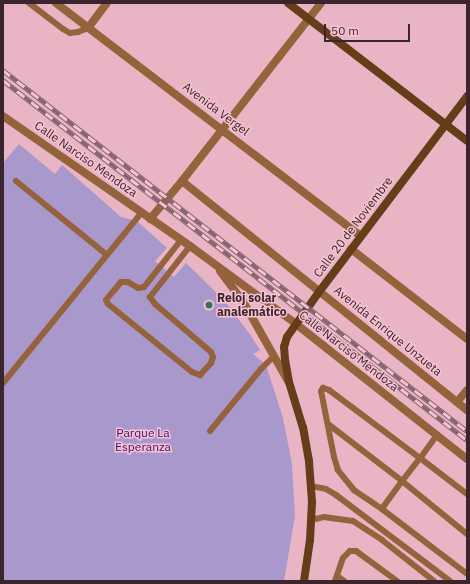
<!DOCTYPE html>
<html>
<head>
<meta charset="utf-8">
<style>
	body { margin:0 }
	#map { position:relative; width:470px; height:584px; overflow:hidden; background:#e9b4c4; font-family:"IBM Plex Sans",sans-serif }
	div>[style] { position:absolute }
	.green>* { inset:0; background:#a898cb }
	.service>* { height:6px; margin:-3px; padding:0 3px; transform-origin:3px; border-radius:3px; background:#94633c }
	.minor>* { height:8px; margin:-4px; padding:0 4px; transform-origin:4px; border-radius:4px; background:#94633c }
	.tertiary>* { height:8px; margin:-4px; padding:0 4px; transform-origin:4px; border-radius:4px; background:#94633c }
	.secondary>* { height:8px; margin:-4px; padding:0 4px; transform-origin:4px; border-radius:4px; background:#663d19 }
	.rail>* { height:4.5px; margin-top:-2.25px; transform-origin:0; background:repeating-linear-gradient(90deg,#f6c1d1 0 9px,#86646e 0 18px); box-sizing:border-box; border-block:1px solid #86646e }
	.dots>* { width:11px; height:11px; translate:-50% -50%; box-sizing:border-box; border:2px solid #f6c1d1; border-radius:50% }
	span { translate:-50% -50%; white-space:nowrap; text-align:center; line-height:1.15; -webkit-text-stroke:3px #f6c1d1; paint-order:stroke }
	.street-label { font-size:12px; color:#39252b }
	.poi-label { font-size:12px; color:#39252b; font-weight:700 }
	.left { translate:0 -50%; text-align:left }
	.park-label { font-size:12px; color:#3f0d73 }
	.frame { position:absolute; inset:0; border:4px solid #39252b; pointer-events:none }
	.scale { position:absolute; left:324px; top:24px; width:86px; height:18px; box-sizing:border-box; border:2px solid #39252b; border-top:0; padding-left:5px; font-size:12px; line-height:14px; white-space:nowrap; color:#39252b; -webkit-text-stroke:3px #f6c1d1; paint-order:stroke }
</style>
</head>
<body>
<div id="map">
	<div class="green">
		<div style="clip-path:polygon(19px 144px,55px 174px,62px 165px,121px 217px,137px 221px,167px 248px,155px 261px,174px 277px,186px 263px,224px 300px,249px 333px,260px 350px,253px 354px,266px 365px,283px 418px,292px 464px,295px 516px,284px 581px,3px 581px,3px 163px)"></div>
	</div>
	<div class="service">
		<div style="left:29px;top:3px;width:43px;rotate:37.4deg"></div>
		<div style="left:63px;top:29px;width:8px;rotate:30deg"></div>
		<div style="left:70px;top:33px;width:8px;rotate:-7deg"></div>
		<div style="left:78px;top:32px;width:11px;rotate:-22deg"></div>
		<div style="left:16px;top:181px;width:117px;rotate:39.1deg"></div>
		<div style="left:181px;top:240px;width:60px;rotate:128.2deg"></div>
		<div style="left:144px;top:287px;width:6px;rotate:171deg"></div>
		<div style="left:138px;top:288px;width:12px;rotate:-149deg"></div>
		<div style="left:128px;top:282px;width:7px;rotate:180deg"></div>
		<div style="left:121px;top:282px;width:23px;rotate:130deg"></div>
		<div style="left:106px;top:300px;width:4px;rotate:63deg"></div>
		<div style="left:108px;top:304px;width:108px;rotate:39deg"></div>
		<div style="left:192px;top:372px;width:9px;rotate:21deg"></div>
		<div style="left:200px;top:375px;width:16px;rotate:-47deg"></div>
		<div style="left:211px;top:363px;width:6px;rotate:-72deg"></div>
		<div style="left:213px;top:357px;width:5px;rotate:-112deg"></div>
		<div style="left:211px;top:352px;width:74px;rotate:-139.4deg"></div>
		<div style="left:155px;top:304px;width:9px;rotate:-126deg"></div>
		<div style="left:150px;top:297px;width:65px;rotate:-51.9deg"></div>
		<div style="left:3px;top:383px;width:219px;rotate:-50.9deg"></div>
		<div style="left:328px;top:424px;width:93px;rotate:37.6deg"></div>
		<div style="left:402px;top:481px;width:84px;rotate:39.2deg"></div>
		<div style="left:210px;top:431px;width:80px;rotate:-50.6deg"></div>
		<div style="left:261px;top:369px;width:18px;rotate:-45deg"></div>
		<div style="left:437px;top:435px;width:29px;rotate:126deg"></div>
		<div style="left:420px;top:458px;width:29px;rotate:128deg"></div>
		<div style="left:402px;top:481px;width:34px;rotate:126deg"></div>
		<div style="left:382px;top:509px;width:34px;rotate:-146deg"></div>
		<div style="left:354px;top:490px;width:26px;rotate:-129deg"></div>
		<div style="left:338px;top:470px;width:14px;rotate:-107deg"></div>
		<div style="left:334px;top:457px;width:67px;rotate:-101.1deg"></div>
		<div style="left:321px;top:391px;width:4px;rotate:-56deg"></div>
		<div style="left:323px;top:388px;width:6px;rotate:18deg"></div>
		<div style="left:329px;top:390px;width:114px;rotate:36.8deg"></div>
		<div style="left:420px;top:458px;width:59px;rotate:37.5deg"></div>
		<div style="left:311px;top:486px;width:15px;rotate:11deg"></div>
		<div style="left:326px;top:489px;width:12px;rotate:31deg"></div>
		<div style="left:336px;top:495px;width:143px;rotate:37deg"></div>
		<div style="left:382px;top:509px;width:107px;rotate:37.4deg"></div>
		<div style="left:311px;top:520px;width:13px;rotate:-13deg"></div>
		<div style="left:324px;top:517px;width:29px;rotate:8deg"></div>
		<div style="left:353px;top:521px;width:35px;rotate:33deg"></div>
		<div style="left:382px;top:540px;width:66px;rotate:38.3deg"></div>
		<div style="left:337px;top:576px;width:9px;rotate:36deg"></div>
		<div style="left:335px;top:581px;width:24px;rotate:-71deg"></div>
		<div style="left:343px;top:558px;width:10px;rotate:-45deg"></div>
		<div style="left:350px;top:551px;width:6px"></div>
		<div style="left:356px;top:551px;width:51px;rotate:36.2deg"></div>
	</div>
	<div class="minor">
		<div style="left:56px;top:3px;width:384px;rotate:37.4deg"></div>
		<div style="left:88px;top:28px;width:31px;rotate:-53deg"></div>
		<div style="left:182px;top:181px;width:366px;rotate:38.8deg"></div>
		<div style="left:150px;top:219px;width:50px;rotate:-49.9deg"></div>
		<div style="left:182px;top:181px;width:226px;rotate:-52deg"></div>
		<div style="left:351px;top:249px;width:147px;rotate:37.8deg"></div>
		<div style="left:296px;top:324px;width:218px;rotate:38.3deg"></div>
		<div style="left:457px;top:402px;width:16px;rotate:-50deg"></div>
	</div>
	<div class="tertiary">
		<div style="left:3px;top:116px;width:228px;rotate:34.8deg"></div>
		<div style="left:190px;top:246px;width:132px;rotate:36.3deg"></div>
		<div style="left:220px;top:271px;width:40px;rotate:53deg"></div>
		<div style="left:244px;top:303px;width:90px;rotate:60.6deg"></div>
	</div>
	<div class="secondary">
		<div style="left:288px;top:3px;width:226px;rotate:37.6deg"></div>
		<div style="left:304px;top:581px;width:41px;rotate:-81.7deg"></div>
		<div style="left:310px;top:540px;width:38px;rotate:-87deg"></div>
		<div style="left:312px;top:502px;width:41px;rotate:-94.2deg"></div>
		<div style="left:309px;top:461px;width:34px;rotate:-100deg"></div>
		<div style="left:303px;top:428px;width:48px;rotate:-106.9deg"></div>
		<div style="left:289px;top:382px;width:22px;rotate:-100deg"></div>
		<div style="left:285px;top:360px;width:13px;rotate:-94deg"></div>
		<div style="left:284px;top:347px;width:10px;rotate:-73deg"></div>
		<div style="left:287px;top:337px;width:55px;rotate:-54.6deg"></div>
		<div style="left:319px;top:292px;width:246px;rotate:-52.9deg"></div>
	</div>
	<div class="rail">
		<div style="left:3px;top:70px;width:588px;rotate:37.88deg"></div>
		<div style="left:3px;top:80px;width:587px;rotate:37.81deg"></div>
	</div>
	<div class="dots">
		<div style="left:209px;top:305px;background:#307468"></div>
	</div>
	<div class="street-label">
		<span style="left:216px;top:109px;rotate:37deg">Avenida Vergel</span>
		<span style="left:86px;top:159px;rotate:35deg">Calle Narciso Mendoza</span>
		<span style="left:353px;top:227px;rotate:-53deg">Calle 20 de Noviembre</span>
		<span style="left:388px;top:331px;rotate:39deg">Avenida Enrique Unzueta</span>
		<span style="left:349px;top:351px;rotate:38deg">Calle Narciso Mendoza</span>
	</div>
	<div class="poi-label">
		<span class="left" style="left:217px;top:305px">Reloj solar<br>analemático</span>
	</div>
	<div class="park-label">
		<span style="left:143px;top:440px">Parque La<br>Esperanza</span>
	</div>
	<div class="frame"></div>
	<div class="scale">50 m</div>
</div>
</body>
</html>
